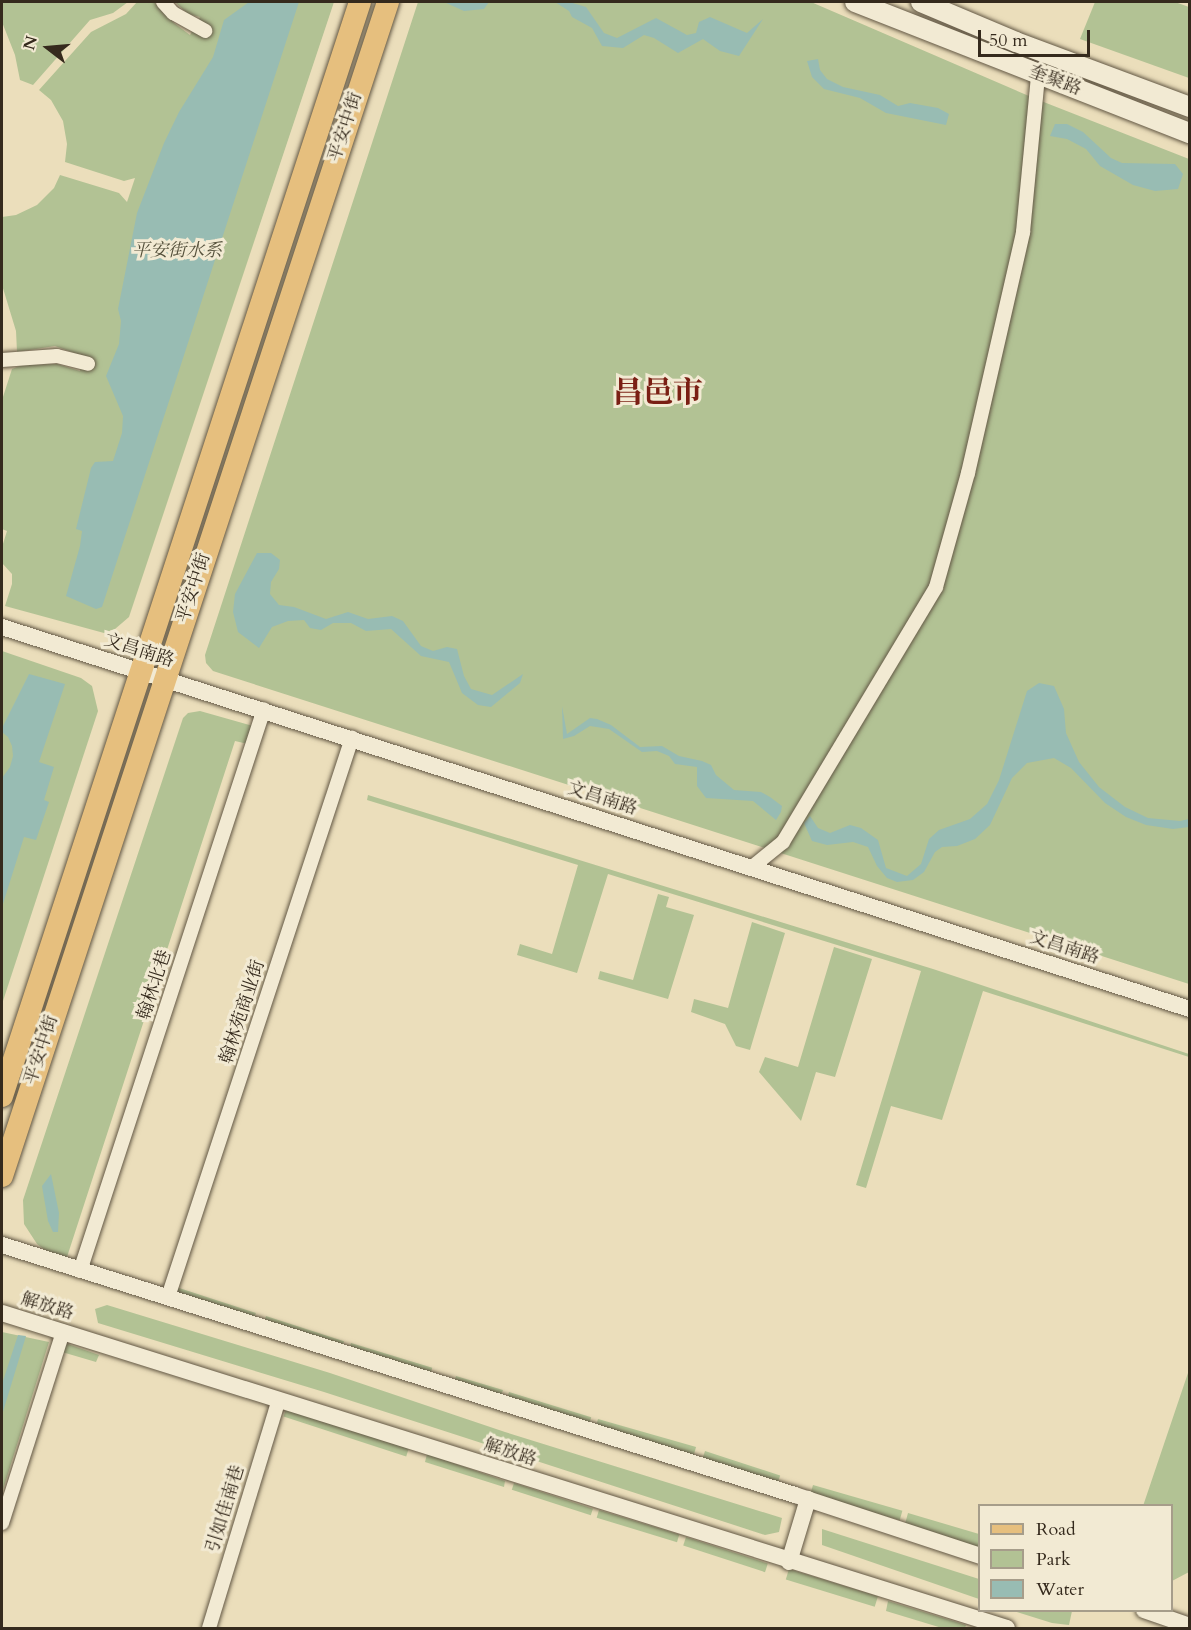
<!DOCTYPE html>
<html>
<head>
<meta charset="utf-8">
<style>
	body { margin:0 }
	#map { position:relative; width:1191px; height:1630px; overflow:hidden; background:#ebdebb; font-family:Cardo,"Noto Serif SC",serif }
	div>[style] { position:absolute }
	.green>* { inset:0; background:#b2c294; transform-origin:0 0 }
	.water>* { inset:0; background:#98bcb3 }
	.roads { filter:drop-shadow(0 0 2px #625744) drop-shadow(0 0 2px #625744) }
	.minor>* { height:14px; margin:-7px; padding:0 7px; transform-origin:7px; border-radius:7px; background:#f2ead3 }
	.tertiary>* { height:16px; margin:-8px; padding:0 8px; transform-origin:8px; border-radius:8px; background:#f2ead3 }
	.secondary>* { height:20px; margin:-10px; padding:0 10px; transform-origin:10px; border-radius:10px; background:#f2ead3 }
	.primary>* { height:22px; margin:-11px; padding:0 11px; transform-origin:11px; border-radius:11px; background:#e6bf7e }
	span { translate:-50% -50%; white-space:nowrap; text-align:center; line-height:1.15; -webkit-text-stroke:6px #f2ead3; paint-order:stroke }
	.street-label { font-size:18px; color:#352a1d }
	.park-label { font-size:18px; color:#54503b; font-style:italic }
	.town-label { font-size:30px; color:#7a1f14; font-weight:700 }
	.frame { position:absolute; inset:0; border:3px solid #352a1d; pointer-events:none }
	.legend { position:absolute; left:978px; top:1504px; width:195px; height:108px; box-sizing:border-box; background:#f2ead3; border:2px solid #a69d8a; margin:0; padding:8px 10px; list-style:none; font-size:18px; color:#352a1d }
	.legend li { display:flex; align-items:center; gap:12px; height:30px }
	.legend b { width:30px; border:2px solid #a69d8a }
	.north { position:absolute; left:18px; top:18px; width:60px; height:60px; -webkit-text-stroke:4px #f2ead3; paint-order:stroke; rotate:286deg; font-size:16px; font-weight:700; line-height:24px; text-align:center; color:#352a1d }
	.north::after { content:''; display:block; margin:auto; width:21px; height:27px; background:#352a1d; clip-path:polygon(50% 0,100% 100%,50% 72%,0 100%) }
	.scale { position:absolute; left:978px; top:30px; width:112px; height:27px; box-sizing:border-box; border:3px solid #352a1d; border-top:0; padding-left:8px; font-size:18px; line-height:21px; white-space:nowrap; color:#352a1d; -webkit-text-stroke:4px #f2ead3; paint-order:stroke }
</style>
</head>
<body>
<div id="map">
	<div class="green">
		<div style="clip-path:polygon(2px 2px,128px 2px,113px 13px,90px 20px,33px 85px,20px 80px,15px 55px,2px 22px)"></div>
		<div style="clip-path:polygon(137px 2px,154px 2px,174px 23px,190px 35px,200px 17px,188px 14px,175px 2px,334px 2px,129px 617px,115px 629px,104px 633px,5px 606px,12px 584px,12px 574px,2px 563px,2px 547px,7px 531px,2px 529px,2px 400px,12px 369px,22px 365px,57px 364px,80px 371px,83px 356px,55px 346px,17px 352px,16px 331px,2px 285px,2px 217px,16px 215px,37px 205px,54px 188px,60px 175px,119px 193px,127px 202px,135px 178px,124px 181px,65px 162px,67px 144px,63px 121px,51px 100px,39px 90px,91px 32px,126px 14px)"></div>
		<div style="clip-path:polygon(418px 2px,811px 2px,1036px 99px,1189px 159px,1189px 984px,213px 671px,206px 663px,205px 655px)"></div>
		<div style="clip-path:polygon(1095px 2px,1175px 2px,1189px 7px,1189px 78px,1080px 39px)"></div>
		<div style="clip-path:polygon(2px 651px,81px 678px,92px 686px,98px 711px,2px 1004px)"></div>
		<div style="clip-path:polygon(200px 711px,253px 726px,248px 744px,235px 741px,67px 1257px,45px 1250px,37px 1244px,24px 1224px,23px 1200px,183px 718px,188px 713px)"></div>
		<div style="clip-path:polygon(368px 795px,933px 969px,1189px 1054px,1189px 1057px,983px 991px,942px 1120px,891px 1106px,866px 1188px,856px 1185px,921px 971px,608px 874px,577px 973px,517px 955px,520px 944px,552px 954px,578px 865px,367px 800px)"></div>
		<div style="clip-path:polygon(658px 894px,669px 897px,666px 907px,694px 915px,668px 999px,598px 979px,600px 971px,633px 980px)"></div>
		<div style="clip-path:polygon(752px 922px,785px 933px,750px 1050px,736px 1046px,725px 1024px,691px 1012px,694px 999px,728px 1008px)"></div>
		<div style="clip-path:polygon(834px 947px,872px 959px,835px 1077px,816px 1072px,801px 1121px,759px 1072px,765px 1057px,798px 1067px)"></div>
		<div style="left:176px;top:1287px;width:84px;height:7px;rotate:18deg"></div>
		<div style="clip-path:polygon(107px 1305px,330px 1373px,505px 1432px,782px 1518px,779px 1532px,765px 1535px,324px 1392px,98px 1323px,95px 1309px)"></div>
		<div style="left:266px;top:1316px;width:82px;height:7px;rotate:18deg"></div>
		<div style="clip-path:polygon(2px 1332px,49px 1342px,2px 1493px)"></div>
		<div style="clip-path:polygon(65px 1343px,99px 1355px,96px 1362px,62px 1352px)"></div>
		<div style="left:351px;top:1343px;width:85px;height:7px;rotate:17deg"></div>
		<div style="clip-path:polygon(1189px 1370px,1189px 1572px,1172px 1581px,1172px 1506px,1143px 1506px)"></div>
		<div style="clip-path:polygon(456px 1376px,503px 1390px,500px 1398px,454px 1383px)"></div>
		<div style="left:509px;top:1392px;width:86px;height:9px;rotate:17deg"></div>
		<div style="left:286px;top:1409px;width:129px;height:8px;rotate:18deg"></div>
		<div style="left:598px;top:1419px;width:102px;height:9px;rotate:16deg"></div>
		<div style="left:705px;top:1451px;width:79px;height:10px;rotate:18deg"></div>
		<div style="clip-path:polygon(427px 1454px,505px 1481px,504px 1487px,425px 1462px)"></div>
		<div style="left:514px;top:1483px;width:83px;height:7px;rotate:18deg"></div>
		<div style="left:813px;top:1485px;width:93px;height:10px;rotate:16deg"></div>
		<div style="left:599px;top:1510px;width:84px;height:8px;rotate:17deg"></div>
		<div style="clip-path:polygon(908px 1513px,979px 1534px,979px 1548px,905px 1524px)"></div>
		<div style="clip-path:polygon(822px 1529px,979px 1579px,979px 1599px,822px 1545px)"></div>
		<div style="left:686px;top:1537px;width:86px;height:9px;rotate:18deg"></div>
		<div style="left:789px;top:1569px;width:93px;height:11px;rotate:17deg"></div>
		<div style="clip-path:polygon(888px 1601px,966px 1625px,965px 1628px,942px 1628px,886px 1611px)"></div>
		<div style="clip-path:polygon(1014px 1611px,1072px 1610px,1072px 1611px,1069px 1625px,1052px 1623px)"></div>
	</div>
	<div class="water">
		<div style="clip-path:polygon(249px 2px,299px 2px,102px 607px,96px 609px,66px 596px,80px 546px,82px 531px,76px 529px,91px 468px,95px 462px,113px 461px,122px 433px,123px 416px,106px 376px,119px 344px,121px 321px,118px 309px,137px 213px,164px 143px,179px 112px,213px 57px,224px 20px)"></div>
		<div style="clip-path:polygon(444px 2px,489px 2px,484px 9px,464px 11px)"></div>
		<div style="clip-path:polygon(555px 2px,569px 2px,586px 7px,604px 33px,617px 38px,656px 18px,687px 35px,696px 33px,699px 22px,710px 17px,747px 33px,763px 19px,739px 56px,720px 51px,703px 39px,678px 53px,654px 38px,644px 35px,623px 48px,602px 46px,592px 28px,572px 17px,569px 11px)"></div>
		<div style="clip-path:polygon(818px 59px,820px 70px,827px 79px,843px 87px,880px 95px,898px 106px,910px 103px,938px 108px,949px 114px,946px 125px,886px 113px,860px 98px,824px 89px,812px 77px,807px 61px)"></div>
		<div style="clip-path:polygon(1055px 124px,1067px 124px,1083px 132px,1111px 158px,1122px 163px,1175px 164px,1183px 174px,1178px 189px,1155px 191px,1133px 185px,1100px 166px,1086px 149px,1067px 139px,1050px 136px)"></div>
		<div style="clip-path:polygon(257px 553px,271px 553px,280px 560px,279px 569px,271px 582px,270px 594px,279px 605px,294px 607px,326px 619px,348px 612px,368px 619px,392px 616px,403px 621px,421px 646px,433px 651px,447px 647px,457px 649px,464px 676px,471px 689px,492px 695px,523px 674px,520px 683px,491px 707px,478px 705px,462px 693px,449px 662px,421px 656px,391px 629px,366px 631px,351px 623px,333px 623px,321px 630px,310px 628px,304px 620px,288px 621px,272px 627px,259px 648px,238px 632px,233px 612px,235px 594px)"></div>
		<div style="clip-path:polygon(29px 674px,65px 684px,39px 762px,54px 767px,44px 800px,49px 802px,36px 840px,24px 837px,2px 907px,2px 778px,10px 767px,13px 756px,12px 746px,8px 737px,2px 732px,2px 728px)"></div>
		<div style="clip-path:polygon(1039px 683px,1054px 686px,1064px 709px,1066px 733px,1079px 762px,1099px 787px,1125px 807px,1148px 818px,1180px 821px,1189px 819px,1189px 827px,1173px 829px,1146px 825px,1126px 817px,1105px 803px,1071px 768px,1054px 758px,1027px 763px,1012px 778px,990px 825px,975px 839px,957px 846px,942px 847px,935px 852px,924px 872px,913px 880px,897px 882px,887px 878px,877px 866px,868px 847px,853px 842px,827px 845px,812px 841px,804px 823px,810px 816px,818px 828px,830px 833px,850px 825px,861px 828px,878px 840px,886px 868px,907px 876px,921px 864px,929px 839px,939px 830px,970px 819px,987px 804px,999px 780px,1027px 691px)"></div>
		<div style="clip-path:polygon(562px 706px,567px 734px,590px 718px,597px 719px,611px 725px,640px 747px,662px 746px,679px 756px,702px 761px,711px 765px,716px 775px,734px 790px,761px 792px,770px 797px,782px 806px,781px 812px,776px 820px,753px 801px,706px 798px,697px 786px,697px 767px,675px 764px,669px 756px,657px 751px,642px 752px,609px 729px,590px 726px,574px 736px,563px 739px)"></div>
		<div style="clip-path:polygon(51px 1174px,59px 1213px,58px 1232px,53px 1232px,48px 1221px,42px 1186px)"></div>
		<div style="clip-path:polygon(18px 1335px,26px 1336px,2px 1415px,2px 1384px)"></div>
	</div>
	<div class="roads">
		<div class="minor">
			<div style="left:163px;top:2px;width:15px;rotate:48deg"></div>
			<div style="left:173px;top:13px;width:37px;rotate:29deg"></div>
			<div style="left:2px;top:360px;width:55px;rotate:-4.2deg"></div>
			<div style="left:57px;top:356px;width:32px;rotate:14deg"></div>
			<div style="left:751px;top:868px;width:41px;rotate:-39.1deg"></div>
			<div style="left:783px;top:842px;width:297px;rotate:-59deg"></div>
			<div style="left:936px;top:587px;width:118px;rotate:-74.3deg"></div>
			<div style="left:968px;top:473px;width:247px;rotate:-77.1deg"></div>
			<div style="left:1023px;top:232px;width:158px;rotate:-84.5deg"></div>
			<div style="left:80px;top:1271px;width:591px;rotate:-71.87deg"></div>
			<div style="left:168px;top:1297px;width:589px;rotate:-71.78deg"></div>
			<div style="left:2px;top:1523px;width:201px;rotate:-72.3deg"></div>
			<div style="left:209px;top:1628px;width:239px;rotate:-73deg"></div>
		</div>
		<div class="tertiary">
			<div style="left:2px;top:627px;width:1248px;rotate:17.83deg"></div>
			<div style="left:2px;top:1245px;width:831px;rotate:17.5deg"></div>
			<div style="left:795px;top:1495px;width:195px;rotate:18.2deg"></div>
			<div style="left:2px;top:1313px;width:1053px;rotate:17.4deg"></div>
			<div style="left:789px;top:1562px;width:66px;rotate:-73.2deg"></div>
			<div style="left:1144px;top:1610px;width:49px;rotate:19.2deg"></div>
		</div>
		<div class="secondary">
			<div style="left:855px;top:2px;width:360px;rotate:21.4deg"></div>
			<div style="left:921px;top:2px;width:103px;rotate:22.8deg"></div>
			<div style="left:1016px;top:42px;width:186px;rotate:20.5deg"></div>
		</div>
		<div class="primary">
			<div style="left:2px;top:1096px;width:1151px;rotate:-71.88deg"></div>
			<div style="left:2px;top:1176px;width:1236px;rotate:-71.8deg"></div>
		</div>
	</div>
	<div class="street-label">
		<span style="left:1055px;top:81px;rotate:21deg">奎聚路</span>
		<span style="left:346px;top:127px;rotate:-72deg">平安中街</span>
		<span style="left:194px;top:588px;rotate:-72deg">平安中街</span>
		<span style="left:139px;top:651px;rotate:18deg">文昌南路</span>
		<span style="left:602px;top:799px;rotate:18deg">文昌南路</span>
		<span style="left:1064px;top:948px;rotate:18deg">文昌南路</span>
		<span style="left:155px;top:985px;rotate:-72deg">翰林北巷</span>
		<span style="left:243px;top:1012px;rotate:-72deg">翰林苑商业街</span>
		<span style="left:42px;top:1050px;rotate:-72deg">平安中街</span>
		<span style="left:47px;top:1307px;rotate:17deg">解放路</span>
		<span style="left:510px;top:1453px;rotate:18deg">解放路</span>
		<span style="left:226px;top:1509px;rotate:-73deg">引如佳南巷</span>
	</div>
	<div class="park-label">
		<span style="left:177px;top:251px">平安街水系</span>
	</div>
	<div class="town-label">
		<span style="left:658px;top:393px">昌邑市</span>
	</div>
	<div class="frame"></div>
	<ul class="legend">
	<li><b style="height:8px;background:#e6bf7e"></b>Road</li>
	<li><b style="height:16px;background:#b2c294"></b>Park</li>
	<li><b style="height:16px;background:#98bcb3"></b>Water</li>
	</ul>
	<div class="north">N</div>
	<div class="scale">50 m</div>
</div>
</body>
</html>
